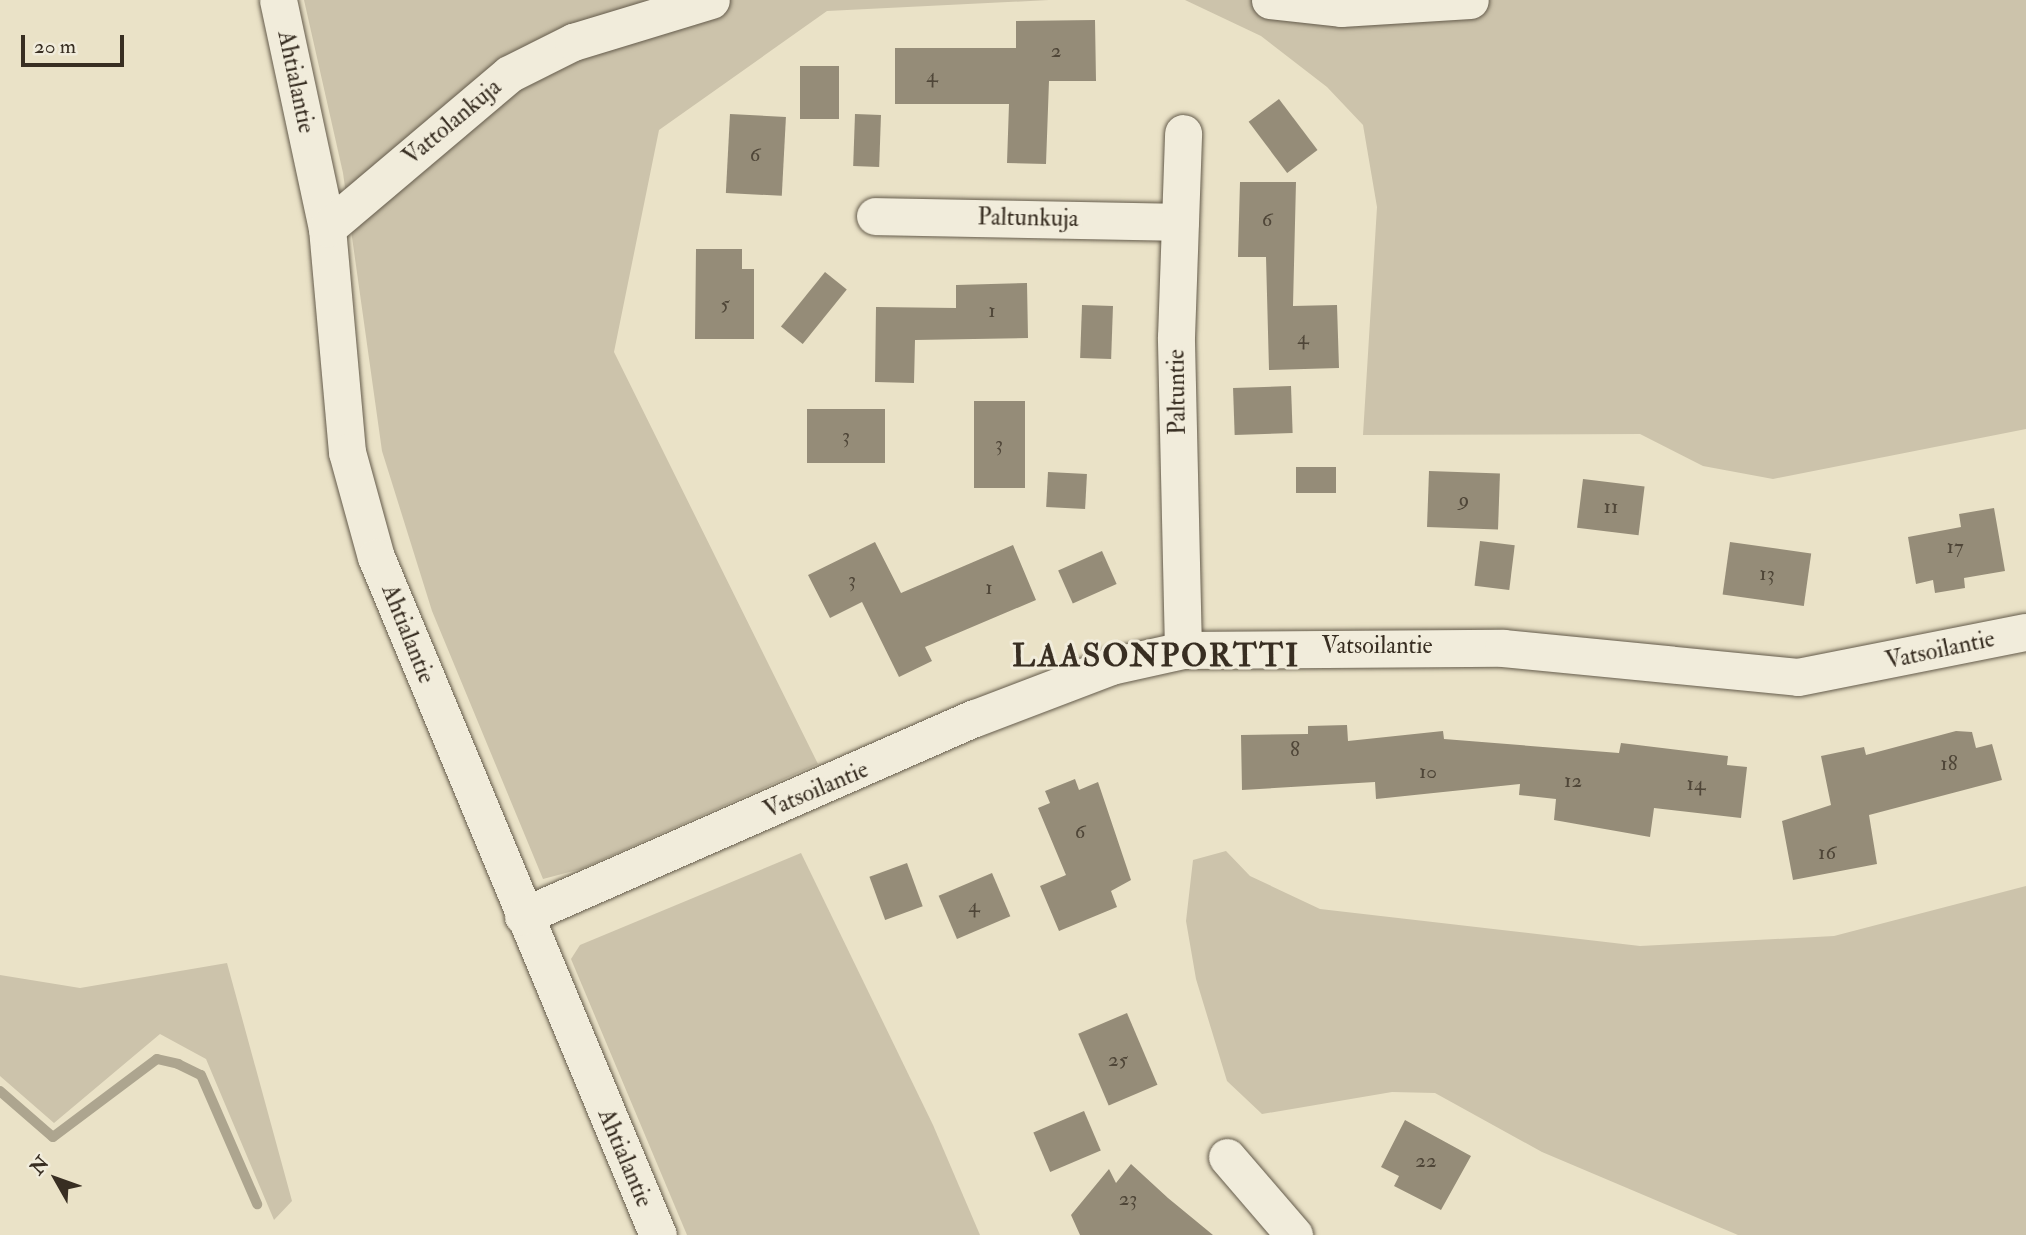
<!DOCTYPE html>
<html>
<head>
<meta charset="utf-8">
<style>
	body { margin:0 }
	#map { position:relative; width:2026px; height:1235px; overflow:hidden; background:#eae2c7; font-family:"IM FELL Double Pica",serif }
	div>[style] { position:absolute }
	.green>* { inset:0; background:#ccc3ab }
	.stream>* { height:10px; margin:-5px; padding:0 5px; transform-origin:5px; border-radius:5px; background:#ada58f }
	.building>* { inset:0; background:#958c78; transform-origin:0 0 }
	.roads { filter:drop-shadow(0 0 2px #645b4b) drop-shadow(0 0 2px #645b4b) }
	.minor>* { height:37px; margin:-18.5px; padding:0 18.5px; transform-origin:18.5px; border-radius:18.5px; background:#f1ecdb }
	span { translate:-50% -50%; white-space:nowrap; text-align:center; line-height:1.15; -webkit-text-stroke:6px #f1ecdb; paint-order:stroke }
	.number-label { font-size:21px; color:#4f4638 }
	.number-label span { -webkit-text-stroke-width:0 }
	.street-label { font-size:24px; color:#382e22 }
	.district-label { font-size:32px; color:#382e22; font-weight:700; letter-spacing:2px }
	.north { position:absolute; left:21px; top:1144px; width:70px; height:70px; -webkit-text-stroke:5px #f1ecdb; paint-order:stroke; rotate:310deg; font-size:19px; font-weight:700; line-height:28px; text-align:center; color:#382e22 }
	.north::after { content:''; display:block; margin:auto; width:24px; height:32px; background:#382e22; clip-path:polygon(50% 0,100% 100%,50% 72%,0 100%) }
	.scale { position:absolute; left:21px; top:35px; width:103px; height:32px; box-sizing:border-box; border:4px solid #382e22; border-top:0; padding-left:9px; font-size:21px; line-height:24px; white-space:nowrap; color:#382e22; -webkit-text-stroke:5px #f1ecdb; paint-order:stroke }
</style>
</head>
<body>
<div id="map">
	<div class="green">
		<div style="clip-path:polygon(304px 0,1049px 0,827px 11px,659px 130px,614px 352px,818px 764px,581px 869px,543px 879px,432px 611px,382px 451px,343px 173px)"></div>
		<div style="clip-path:polygon(1185px 0,2026px 0,2026px 429px,1773px 479px,1703px 466px,1640px 434px,1363px 435px,1377px 207px,1363px 125px,1327px 87px,1261px 36px)"></div>
		<div style="clip-path:polygon(1226px 851px,1250px 876px,1320px 909px,1640px 946px,1834px 936px,2026px 886px,2026px 1235px,1738px 1235px,1542px 1152px,1435px 1093px,1392px 1092px,1262px 1114px,1227px 1081px,1196px 979px,1186px 921px,1193px 860px)"></div>
		<div style="clip-path:polygon(801px 853px,933px 1125px,980px 1235px,687px 1235px,571px 959px,580px 945px)"></div>
		<div style="clip-path:polygon(227px 963px,292px 1201px,274px 1220px,206px 1059px,160px 1034px,54px 1123px,0 1076px,0 975px,80px 988px)"></div>
	</div>
	<div class="stream">
		<div style="left:0;top:1091px;width:70px;rotate:41deg"></div>
		<div style="left:53px;top:1137px;width:130px;rotate:-36.9deg"></div>
		<div style="left:157px;top:1059px;width:22px;rotate:13deg"></div>
		<div style="left:178px;top:1064px;width:25px;rotate:26deg"></div>
		<div style="left:201px;top:1075px;width:141px;rotate:66.5deg"></div>
	</div>
	<div class="building">
		<div style="clip-path:polygon(1095px 20px,1096px 81px,1049px 81px,1046px 164px,1007px 163px,1009px 104px,895px 104px,895px 48px,1016px 48px,1016px 21px)"></div>
		<div style="left:800px;top:66px;width:39px;height:53px"></div>
		<div style="left:1279px;top:99px;width:64px;height:38px;rotate:53deg"></div>
		<div style="left:730px;top:114px;width:56px;height:79px;rotate:3deg"></div>
		<div style="left:855px;top:114px;width:26px;height:52px;rotate:2deg"></div>
		<div style="clip-path:polygon(1240px 182px,1296px 182px,1293px 306px,1337px 305px,1339px 368px,1269px 370px,1266px 257px,1238px 257px)"></div>
		<div style="clip-path:polygon(696px 249px,742px 249px,742px 269px,754px 269px,754px 339px,695px 339px)"></div>
		<div style="left:825px;top:272px;width:28px;height:70px;rotate:39deg"></div>
		<div style="clip-path:polygon(1027px 283px,1028px 338px,915px 340px,914px 383px,875px 382px,876px 307px,956px 308px,956px 285px)"></div>
		<div style="left:1082px;top:305px;width:31px;height:53px;rotate:2deg"></div>
		<div style="left:1291px;top:386px;width:47px;height:58px;rotate:88deg"></div>
		<div style="left:974px;top:401px;width:51px;height:87px"></div>
		<div style="left:807px;top:409px;width:78px;height:54px"></div>
		<div style="left:1336px;top:467px;width:26px;height:40px;rotate:90deg"></div>
		<div style="left:1429px;top:471px;width:71px;height:56px;rotate:2deg"></div>
		<div style="left:1048px;top:472px;width:39px;height:35px;rotate:3deg"></div>
		<div style="left:1583px;top:479px;width:62px;height:49px;rotate:7deg"></div>
		<div style="clip-path:polygon(1994px 508px,2005px 571px,1964px 578px,1965px 588px,1935px 593px,1933px 580px,1916px 584px,1908px 537px,1961px 527px,1959px 514px)"></div>
		<div style="left:1480px;top:541px;width:35px;height:45px;rotate:7deg"></div>
		<div style="clip-path:polygon(875px 542px,901px 593px,1013px 545px,1036px 600px,925px 647px,932px 661px,899px 677px,862px 602px,830px 618px,808px 575px)"></div>
		<div style="left:1730px;top:542px;width:82px;height:53px;rotate:8deg"></div>
		<div style="left:1102px;top:551px;width:36px;height:48px;rotate:66deg"></div>
		<div style="clip-path:polygon(1347px 725px,1348px 741px,1443px 731px,1444px 739px,1619px 753px,1621px 743px,1728px 756px,1727px 765px,1747px 767px,1741px 818px,1654px 808px,1650px 837px,1554px 820px,1556px 799px,1519px 795px,1520px 784px,1376px 799px,1375px 782px,1242px 790px,1241px 735px,1308px 734px,1308px 726px)"></div>
		<div style="clip-path:polygon(1956px 731px,1972px 732px,1976px 748px,1992px 744px,2002px 780px,1869px 815px,1877px 864px,1793px 880px,1782px 821px,1831px 805px,1821px 756px,1864px 747px,1866px 755px)"></div>
		<div style="clip-path:polygon(1075px 779px,1079px 790px,1098px 782px,1131px 880px,1111px 891px,1117px 907px,1059px 931px,1040px 886px,1066px 875px,1038px 808px,1050px 803px,1045px 791px)"></div>
		<div style="left:907px;top:863px;width:46px;height:40px;rotate:70deg"></div>
		<div style="left:992px;top:873px;width:47px;height:58px;rotate:67deg"></div>
		<div style="left:1127px;top:1013px;width:78px;height:53px;rotate:67deg"></div>
		<div style="left:1084px;top:1111px;width:43px;height:55px;rotate:67deg"></div>
		<div style="clip-path:polygon(1405px 1120px,1471px 1156px,1441px 1210px,1394px 1186px,1399px 1176px,1381px 1167px)"></div>
		<div style="clip-path:polygon(1131px 1164px,1168px 1198px,1213px 1235px,1080px 1235px,1071px 1215px,1109px 1169px,1116px 1183px)"></div>
	</div>
	<div class="roads">
		<div class="minor">
			<div style="left:278px;top:0;width:233px;rotate:77.9deg"></div>
			<div style="left:327px;top:228px;width:225px;rotate:84.9deg"></div>
			<div style="left:347px;top:452px;width:109px;rotate:74.6deg"></div>
			<div style="left:376px;top:557px;width:734px;rotate:67.42deg"></div>
			<div style="left:1270px;top:0;width:71px;rotate:6.4deg"></div>
			<div style="left:1341px;top:8px;width:129px;rotate:-3.5deg"></div>
			<div style="left:875px;top:216px;width:305px;rotate:1.1deg"></div>
			<div style="left:327px;top:228px;width:238px;rotate:-40.2deg"></div>
			<div style="left:509px;top:74px;width:72px;rotate:-26.6deg"></div>
			<div style="left:573px;top:42px;width:144px;rotate:-16.9deg"></div>
			<div style="left:1183px;top:650px;width:313px;rotate:-91.3deg"></div>
			<div style="left:1176px;top:337px;width:204px;rotate:-88deg"></div>
			<div style="left:523px;top:916px;width:493px;rotate:-23.7deg"></div>
			<div style="left:975px;top:718px;width:146px;rotate:-20.9deg"></div>
			<div style="left:1111px;top:666px;width:74px;rotate:-12.5deg"></div>
			<div style="left:1183px;top:650px;width:320px;rotate:-0.4deg"></div>
			<div style="left:1503px;top:648px;width:296px;rotate:5.6deg"></div>
			<div style="left:1798px;top:677px;width:232px;rotate:-11.2deg"></div>
			<div style="left:1227px;top:1157px;width:103px;rotate:49.3deg"></div>
		</div>
	</div>
	<div class="number-label">
		<span style="left:1056px;top:51px">2</span>
		<span style="left:932px;top:76px">4</span>
		<span style="left:755px;top:155px">6</span>
		<span style="left:1267px;top:220px">6</span>
		<span style="left:725px;top:304px">5</span>
		<span style="left:992px;top:311px">1</span>
		<span style="left:1303px;top:338px">4</span>
		<span style="left:846px;top:436px">3</span>
		<span style="left:999px;top:444px">3</span>
		<span style="left:1464px;top:500px">9</span>
		<span style="left:1611px;top:507px">11</span>
		<span style="left:1955px;top:547px">17</span>
		<span style="left:1767px;top:574px">13</span>
		<span style="left:852px;top:580px">3</span>
		<span style="left:989px;top:588px">1</span>
		<span style="left:1295px;top:750px">8</span>
		<span style="left:1949px;top:764px">18</span>
		<span style="left:1428px;top:772px">10</span>
		<span style="left:1573px;top:781px">12</span>
		<span style="left:1696px;top:784px">14</span>
		<span style="left:1080px;top:832px">6</span>
		<span style="left:1827px;top:853px">16</span>
		<span style="left:974px;top:906px">4</span>
		<span style="left:1118px;top:1060px">25</span>
		<span style="left:1426px;top:1161px">22</span>
		<span style="left:1128px;top:1199px">23</span>
	</div>
	<div class="street-label">
		<span style="left:296px;top:82px;rotate:78deg">Ahtialantie</span>
		<span style="left:452px;top:122px;rotate:-40deg">Vattolankuja</span>
		<span style="left:1028px;top:218px;rotate:1deg">Paltunkuja</span>
		<span style="left:1177px;top:392px;rotate:-91deg">Paltuntie</span>
		<span style="left:408px;top:634px;rotate:68deg">Ahtialantie</span>
		<span style="left:1377px;top:646px">Vatsoilantie</span>
		<span style="left:1940px;top:650px;rotate:-12deg">Vatsoilantie</span>
		<span style="left:816px;top:790px;rotate:-23deg">Vatsoilantie</span>
		<span style="left:625px;top:1158px;rotate:67deg">Ahtialantie</span>
	</div>
	<div class="district-label">
		<span style="left:1156px;top:656px">LAASONPORTTI</span>
	</div>
	<div class="north">N</div>
	<div class="scale">20 m</div>
</div>
</body>
</html>
